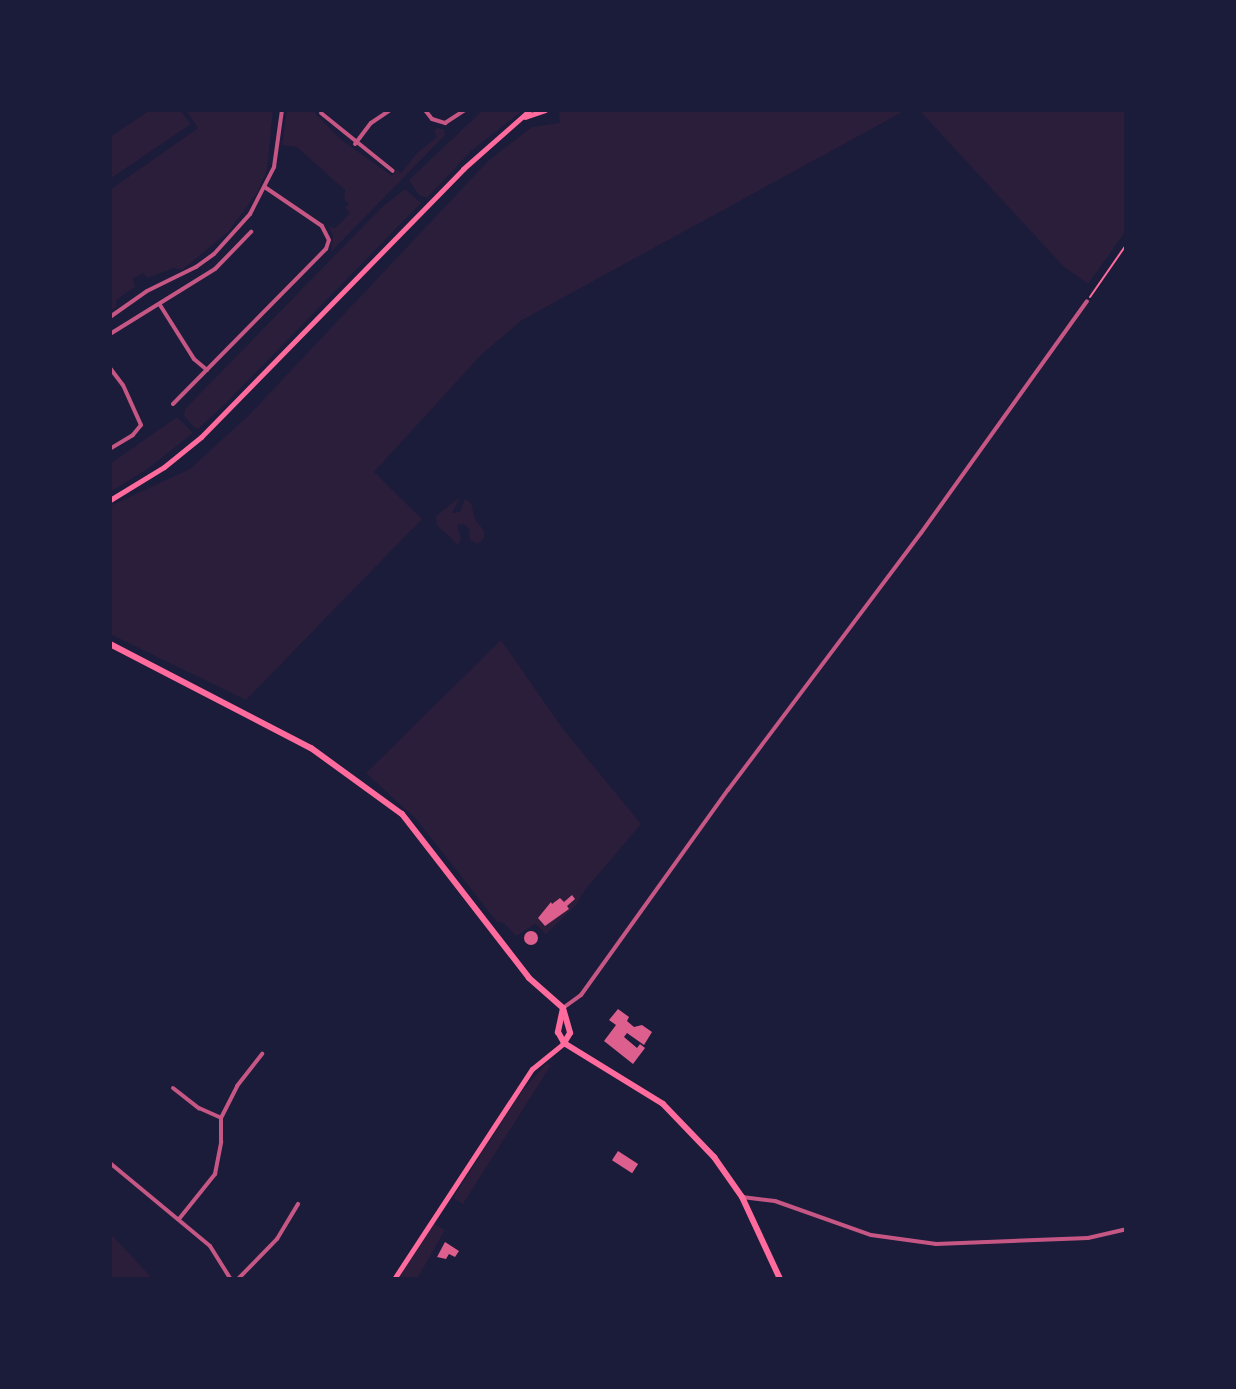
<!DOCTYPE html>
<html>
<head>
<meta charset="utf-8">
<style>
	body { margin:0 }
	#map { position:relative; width:1236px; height:1389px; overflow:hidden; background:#1b1b3a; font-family:Poppins,sans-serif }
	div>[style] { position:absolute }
	.green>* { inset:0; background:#2a1e3b }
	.building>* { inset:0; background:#dd5f8e; transform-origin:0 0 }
	.round { border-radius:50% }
	.path>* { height:2px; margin:-1px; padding:0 1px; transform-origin:1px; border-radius:1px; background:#ff6b9d }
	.minor>* { height:4px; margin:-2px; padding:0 2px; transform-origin:2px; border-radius:2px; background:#c65784 }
	.secondary>* { height:5px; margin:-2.5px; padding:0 2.5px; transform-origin:2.5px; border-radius:2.5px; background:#ff6b9d }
	.primary>* { height:6px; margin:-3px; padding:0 3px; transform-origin:3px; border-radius:3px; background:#ff6b9d }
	span { translate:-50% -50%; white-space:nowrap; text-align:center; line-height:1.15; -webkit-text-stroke:6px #1b1b3a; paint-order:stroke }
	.frame { position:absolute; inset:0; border:112px solid #1b1b3a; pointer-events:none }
</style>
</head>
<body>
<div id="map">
	<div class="green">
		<div style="clip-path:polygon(150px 110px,180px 110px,191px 124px,110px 179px,110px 137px)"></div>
		<div style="clip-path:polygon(186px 110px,273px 110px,267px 170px,257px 193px,228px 232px,182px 270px,173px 268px,148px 278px,143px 273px,133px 279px,135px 287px,116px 300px,116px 307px,110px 311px,110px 190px,198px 128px)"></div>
		<div style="clip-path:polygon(287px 110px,318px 110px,315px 113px,340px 139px,392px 176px,397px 170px,401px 173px,417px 153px,437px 137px,434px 131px,437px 128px,444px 129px,445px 135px,331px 252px,333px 236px,328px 226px,335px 228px,350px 213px,345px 208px,349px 204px,344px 199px,345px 190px,297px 147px,282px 145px)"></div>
		<div style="clip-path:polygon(483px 110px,523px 110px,470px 152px,427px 198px,419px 195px,409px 180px)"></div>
		<div style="clip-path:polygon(571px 110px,906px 110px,522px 320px,481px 355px,374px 472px,422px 519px,246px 700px,110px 634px,110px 506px,190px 469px,249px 415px,489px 160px,532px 127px,560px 123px,559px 112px)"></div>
		<div style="clip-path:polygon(919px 110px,1126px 110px,1126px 231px,1088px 284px,1063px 266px)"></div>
		<div style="clip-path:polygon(405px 189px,421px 203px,226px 403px,198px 429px,195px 428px,184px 416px,185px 409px,382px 207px)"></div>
		<div style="clip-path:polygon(177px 417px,193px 433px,149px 468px,110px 492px,110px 464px)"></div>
		<div style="clip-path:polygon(460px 497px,452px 513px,460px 512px,465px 499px,471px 503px,475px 519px,484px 531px,484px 538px,478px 544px,470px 540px,469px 529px,464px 524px,457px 525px,461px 539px,458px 545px,437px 525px,436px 516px)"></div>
		<div style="clip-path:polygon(501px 640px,563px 729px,641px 824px,585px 890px,576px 905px,546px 934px,535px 924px,516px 936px,504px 923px,497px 922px,417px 820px,366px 773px)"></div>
		<div style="clip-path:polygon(546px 1064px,551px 1065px,463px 1204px,453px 1198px,522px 1091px)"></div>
		<div style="clip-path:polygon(434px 1224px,445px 1230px,417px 1279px,398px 1279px)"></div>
		<div style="clip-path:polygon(110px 1233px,153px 1279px,110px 1279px)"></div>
	</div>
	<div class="building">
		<div style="clip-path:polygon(572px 895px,575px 899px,567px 906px,569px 909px,545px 926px,538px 918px,551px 902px,552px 904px,560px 898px,564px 902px)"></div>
		<div class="round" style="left:524px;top:931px;width:14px;height:14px"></div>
		<div style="clip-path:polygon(618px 1009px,629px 1017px,627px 1021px,634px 1027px,642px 1025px,652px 1032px,644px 1045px,627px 1033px,624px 1037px,637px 1048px,640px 1044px,645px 1048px,633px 1064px,604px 1041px,616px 1025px,609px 1020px)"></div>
		<div style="left:618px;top:1151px;width:24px;height:11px;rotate:33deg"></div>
		<div style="clip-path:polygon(445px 1242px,459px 1251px,455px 1257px,449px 1254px,446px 1259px,437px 1257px)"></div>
	</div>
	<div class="path">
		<div style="left:1090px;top:297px;width:63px;rotate:-55.3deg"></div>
	</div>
	<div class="minor">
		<div style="left:425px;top:110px;width:11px;rotate:52deg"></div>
		<div style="left:432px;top:119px;width:14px;rotate:17deg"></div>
		<div style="left:445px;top:123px;width:24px;rotate:-33deg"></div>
		<div style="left:321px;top:113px;width:92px;rotate:38.9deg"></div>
		<div style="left:355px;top:144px;width:26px;rotate:-53deg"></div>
		<div style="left:371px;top:123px;width:23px;rotate:-34deg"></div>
		<div style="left:160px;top:305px;width:64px;rotate:57.8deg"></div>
		<div style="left:194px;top:359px;width:17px;rotate:40deg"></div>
		<div style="left:110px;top:317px;width:45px;rotate:-35.1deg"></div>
		<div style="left:147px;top:291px;width:55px;rotate:-26.1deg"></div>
		<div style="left:196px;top:267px;width:22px;rotate:-36deg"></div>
		<div style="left:214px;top:254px;width:54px;rotate:-48deg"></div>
		<div style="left:250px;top:214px;width:53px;rotate:-62.9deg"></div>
		<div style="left:274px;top:167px;width:58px;rotate:-82deg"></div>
		<div style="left:110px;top:334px;width:123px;rotate:-31.8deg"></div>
		<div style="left:215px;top:269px;width:52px;rotate:-45.8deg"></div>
		<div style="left:110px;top:368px;width:21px;rotate:53deg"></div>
		<div style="left:123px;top:385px;width:44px;rotate:65.8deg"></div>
		<div style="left:141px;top:425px;width:13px;rotate:129deg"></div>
		<div style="left:133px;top:435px;width:27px;rotate:149deg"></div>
		<div style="left:173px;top:404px;width:218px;rotate:-45.4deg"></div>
		<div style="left:326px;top:249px;width:9px;rotate:-72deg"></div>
		<div style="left:329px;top:240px;width:16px;rotate:-117deg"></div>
		<div style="left:322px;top:226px;width:68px;rotate:-145.8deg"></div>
		<div style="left:563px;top:1008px;width:22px;rotate:-36deg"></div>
		<div style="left:581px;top:995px;width:252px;rotate:-54.4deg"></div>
		<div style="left:728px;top:790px;width:321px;rotate:-53.1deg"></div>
		<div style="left:921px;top:533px;width:285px;rotate:-54.4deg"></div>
		<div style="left:173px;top:1088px;width:33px;rotate:38deg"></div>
		<div style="left:199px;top:1108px;width:24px;rotate:24deg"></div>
		<div style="left:110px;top:1163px;width:130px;rotate:39.7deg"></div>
		<div style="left:210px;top:1246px;width:39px;rotate:58deg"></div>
		<div style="left:742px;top:1197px;width:33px;rotate:7deg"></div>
		<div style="left:775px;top:1201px;width:102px;rotate:19.5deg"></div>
		<div style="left:871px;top:1235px;width:66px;rotate:7.9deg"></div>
		<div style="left:936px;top:1244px;width:152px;rotate:-2.3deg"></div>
		<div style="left:1088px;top:1238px;width:39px;rotate:-13deg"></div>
		<div style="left:179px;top:1219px;width:58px;rotate:-51.3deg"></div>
		<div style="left:215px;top:1174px;width:33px;rotate:-79deg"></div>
		<div style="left:221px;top:1142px;width:24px;rotate:-90deg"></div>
		<div style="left:221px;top:1118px;width:36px;rotate:-63deg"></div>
		<div style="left:237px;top:1086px;width:41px;rotate:-52deg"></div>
		<div style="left:238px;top:1279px;width:56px;rotate:-45.7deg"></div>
		<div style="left:277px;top:1239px;width:41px;rotate:-59deg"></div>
	</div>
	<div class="secondary">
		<div style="left:525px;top:117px;width:21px;rotate:-19deg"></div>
		<div style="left:110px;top:500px;width:63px;rotate:-31.4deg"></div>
		<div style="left:164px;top:467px;width:48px;rotate:-39deg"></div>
		<div style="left:201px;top:437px;width:375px;rotate:-45.6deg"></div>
		<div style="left:463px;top:169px;width:89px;rotate:-41.4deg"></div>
		<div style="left:394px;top:1279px;width:251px;rotate:-56.7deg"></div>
		<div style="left:532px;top:1069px;width:41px;rotate:-39.1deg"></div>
	</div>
	<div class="primary">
		<div style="left:110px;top:644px;width:226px;rotate:27.4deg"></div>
		<div style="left:311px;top:748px;width:112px;rotate:36deg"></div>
		<div style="left:402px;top:814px;width:207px;rotate:52.2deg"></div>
		<div style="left:529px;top:978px;width:45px;rotate:41.4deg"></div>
		<div style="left:563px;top:1008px;width:26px;rotate:74deg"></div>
		<div style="left:570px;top:1033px;width:12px;rotate:121deg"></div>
		<div style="left:563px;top:1008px;width:25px;rotate:102deg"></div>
		<div style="left:558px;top:1032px;width:13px;rotate:61deg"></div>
		<div style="left:564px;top:1043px;width:116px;rotate:31.6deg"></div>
		<div style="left:663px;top:1104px;width:74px;rotate:46.1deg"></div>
		<div style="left:714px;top:1157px;width:49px;rotate:55deg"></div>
		<div style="left:742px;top:1197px;width:90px;rotate:65.1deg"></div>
	</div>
	<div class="frame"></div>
</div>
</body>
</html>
